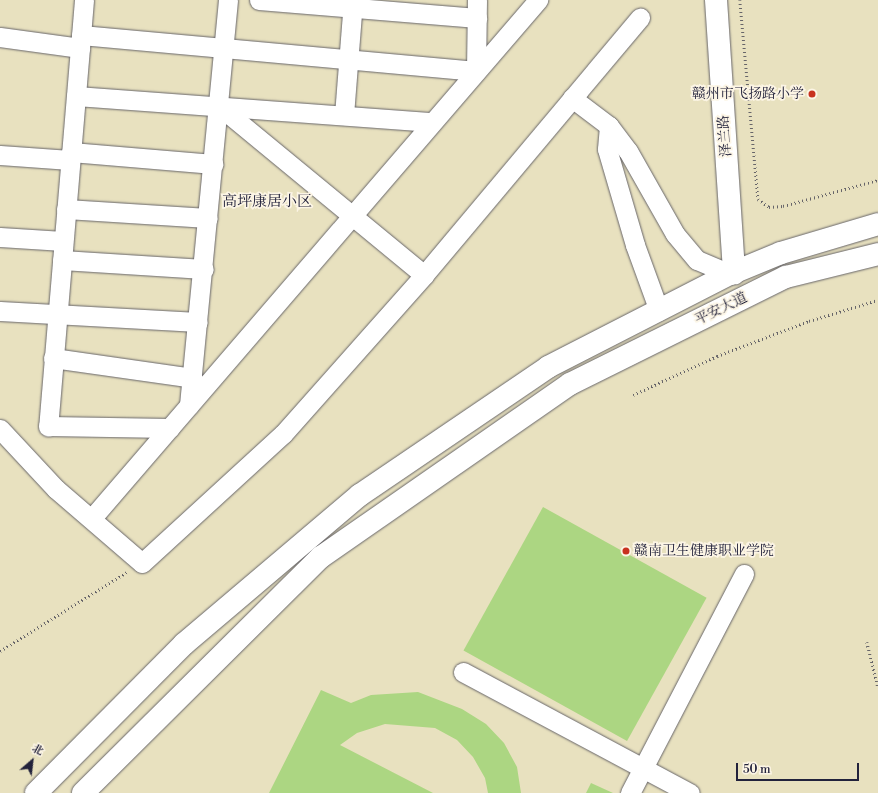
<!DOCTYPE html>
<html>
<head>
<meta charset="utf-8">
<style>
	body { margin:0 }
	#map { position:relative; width:878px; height:793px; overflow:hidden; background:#e8e1bf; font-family:"Libre Bodoni","Noto Serif SC",serif }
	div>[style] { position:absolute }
	.green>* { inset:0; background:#acd682; transform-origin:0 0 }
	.path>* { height:2.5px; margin-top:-1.25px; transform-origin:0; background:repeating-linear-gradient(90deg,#676569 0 1px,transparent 0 4px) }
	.roads { filter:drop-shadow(0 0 1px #676569) drop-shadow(0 0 1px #676569) }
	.minor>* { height:19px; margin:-9.5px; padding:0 9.5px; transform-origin:9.5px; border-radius:9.5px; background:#fff }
	.tertiary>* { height:22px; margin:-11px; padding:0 11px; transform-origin:11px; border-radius:11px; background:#fff }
	.primary>* { height:22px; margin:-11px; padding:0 11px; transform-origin:11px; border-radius:11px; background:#fff }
	.dots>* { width:11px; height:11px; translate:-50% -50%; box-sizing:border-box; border:2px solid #fcf5e5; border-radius:50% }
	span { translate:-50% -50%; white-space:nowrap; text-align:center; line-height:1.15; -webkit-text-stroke:3.5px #fcf5e5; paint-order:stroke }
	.poi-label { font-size:14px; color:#22223b }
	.right { translate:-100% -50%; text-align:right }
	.left { translate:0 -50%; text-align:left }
	.street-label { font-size:14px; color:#22223b }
	.neighbourhood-label { font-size:15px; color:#22223b }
	.north { position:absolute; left:12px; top:741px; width:40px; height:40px; -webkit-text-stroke:3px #fcf5e5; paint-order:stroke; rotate:28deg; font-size:11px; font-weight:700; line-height:16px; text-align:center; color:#22223b }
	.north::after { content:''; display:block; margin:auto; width:14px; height:18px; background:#22223b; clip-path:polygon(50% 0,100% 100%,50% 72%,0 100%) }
	.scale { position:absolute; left:736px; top:763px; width:123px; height:18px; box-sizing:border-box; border:2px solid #22223b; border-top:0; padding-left:5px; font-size:12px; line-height:14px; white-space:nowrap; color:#22223b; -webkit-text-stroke:3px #fcf5e5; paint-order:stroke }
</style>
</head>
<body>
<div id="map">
	<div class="green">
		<div style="left:543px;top:507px;width:187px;height:164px;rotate:29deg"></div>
		<div style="clip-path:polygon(321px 690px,351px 703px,371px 695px,418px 692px,462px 709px,486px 724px,504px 743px,517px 767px,521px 793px,488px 793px,485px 778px,473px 757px,457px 740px,435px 728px,385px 724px,357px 733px,340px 745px,433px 793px,269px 793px)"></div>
		<div style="clip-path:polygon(591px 783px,613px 793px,586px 793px)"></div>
	</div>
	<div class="path">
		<div style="left:740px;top:0;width:200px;rotate:84.8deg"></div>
		<div style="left:758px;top:199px;width:14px;rotate:36deg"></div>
		<div style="left:769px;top:207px;width:14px;rotate:-4deg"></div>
		<div style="left:783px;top:206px;width:98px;rotate:-15.3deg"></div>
		<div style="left:633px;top:395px;width:93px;rotate:-24.9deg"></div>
		<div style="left:717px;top:356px;width:98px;rotate:-20.8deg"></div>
		<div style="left:809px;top:321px;width:72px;rotate:-16.9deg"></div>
		<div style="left:867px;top:642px;width:46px;rotate:76.3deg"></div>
		<div style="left:0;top:651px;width:150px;rotate:-31.9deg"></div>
	</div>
	<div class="roads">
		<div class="minor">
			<div style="left:84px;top:0;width:428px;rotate:94.8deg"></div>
			<div style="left:48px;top:426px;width:122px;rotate:0.9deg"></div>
			<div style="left:259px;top:0;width:219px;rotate:4.7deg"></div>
			<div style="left:81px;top:35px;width:397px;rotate:5.2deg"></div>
			<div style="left:476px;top:71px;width:71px;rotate:-89.2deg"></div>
			<div style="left:0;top:37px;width:81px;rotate:7.8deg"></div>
			<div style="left:76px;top:96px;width:357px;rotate:4.2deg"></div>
			<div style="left:572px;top:98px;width:46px;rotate:37.1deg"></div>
			<div style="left:609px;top:126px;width:31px;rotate:53deg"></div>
			<div style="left:628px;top:151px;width:95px;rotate:60.5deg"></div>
			<div style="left:675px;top:234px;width:34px;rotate:50deg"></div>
			<div style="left:697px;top:260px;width:36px;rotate:23deg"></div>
			<div style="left:219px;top:106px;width:266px;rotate:39.5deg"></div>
			<div style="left:344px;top:115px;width:115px;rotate:-85.5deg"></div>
			<div style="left:609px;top:126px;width:23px;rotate:95deg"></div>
			<div style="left:607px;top:149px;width:100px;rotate:73.7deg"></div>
			<div style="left:635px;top:245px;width:70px;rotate:70deg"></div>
			<div style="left:71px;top:152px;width:143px;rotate:4.8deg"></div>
			<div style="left:0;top:155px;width:70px;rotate:4.1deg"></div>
			<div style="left:66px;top:209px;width:142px;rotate:3.6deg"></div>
			<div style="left:0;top:237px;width:63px;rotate:3.6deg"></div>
			<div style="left:62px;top:260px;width:142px;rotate:3.6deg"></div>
			<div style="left:0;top:311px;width:198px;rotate:3.2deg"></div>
			<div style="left:53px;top:358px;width:141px;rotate:8.1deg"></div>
			<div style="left:189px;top:405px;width:407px;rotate:-84.5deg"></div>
			<div style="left:0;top:429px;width:82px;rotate:47deg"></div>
			<div style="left:56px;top:489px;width:113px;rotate:40.7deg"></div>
			<div style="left:142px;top:563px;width:191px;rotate:-42.5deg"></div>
			<div style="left:283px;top:434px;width:213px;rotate:-48.4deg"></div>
			<div style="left:424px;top:275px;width:336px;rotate:-50deg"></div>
			<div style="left:92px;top:518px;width:684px;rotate:-49.27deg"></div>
			<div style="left:463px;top:672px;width:257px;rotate:28.1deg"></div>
			<div style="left:630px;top:793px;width:247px;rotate:-62.5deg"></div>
		</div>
		<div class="tertiary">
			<div style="left:716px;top:0;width:274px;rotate:86.2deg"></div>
		</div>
		<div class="primary">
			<div style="left:36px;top:793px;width:210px;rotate:-45.2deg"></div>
			<div style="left:184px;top:644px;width:231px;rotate:-40.3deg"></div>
			<div style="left:360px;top:495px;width:227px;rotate:-34.2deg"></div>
			<div style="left:548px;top:367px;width:204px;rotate:-27.1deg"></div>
			<div style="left:730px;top:274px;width:55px;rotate:-22.4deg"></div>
			<div style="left:781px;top:253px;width:101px;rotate:-16.6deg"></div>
			<div style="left:83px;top:793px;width:335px;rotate:-44.8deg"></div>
			<div style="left:321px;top:557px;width:303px;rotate:-34.8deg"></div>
			<div style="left:570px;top:384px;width:241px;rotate:-26.4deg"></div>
			<div style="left:786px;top:277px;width:95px;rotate:-14deg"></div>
		</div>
	</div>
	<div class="dots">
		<div style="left:812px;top:94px;background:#c8321e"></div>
		<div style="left:626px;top:551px;background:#c8321e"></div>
	</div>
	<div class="poi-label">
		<span class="right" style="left:804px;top:94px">赣州市飞扬路小学</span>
		<span class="left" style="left:634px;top:551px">赣南卫生健康职业学院</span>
	</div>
	<div class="street-label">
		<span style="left:725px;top:136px;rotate:-94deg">泽兰路</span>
		<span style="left:721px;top:309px;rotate:-26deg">平安大道</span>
	</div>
	<div class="neighbourhood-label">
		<span style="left:267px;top:202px">高坪康居小区</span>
	</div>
	<div class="north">北</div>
	<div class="scale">50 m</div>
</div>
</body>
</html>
